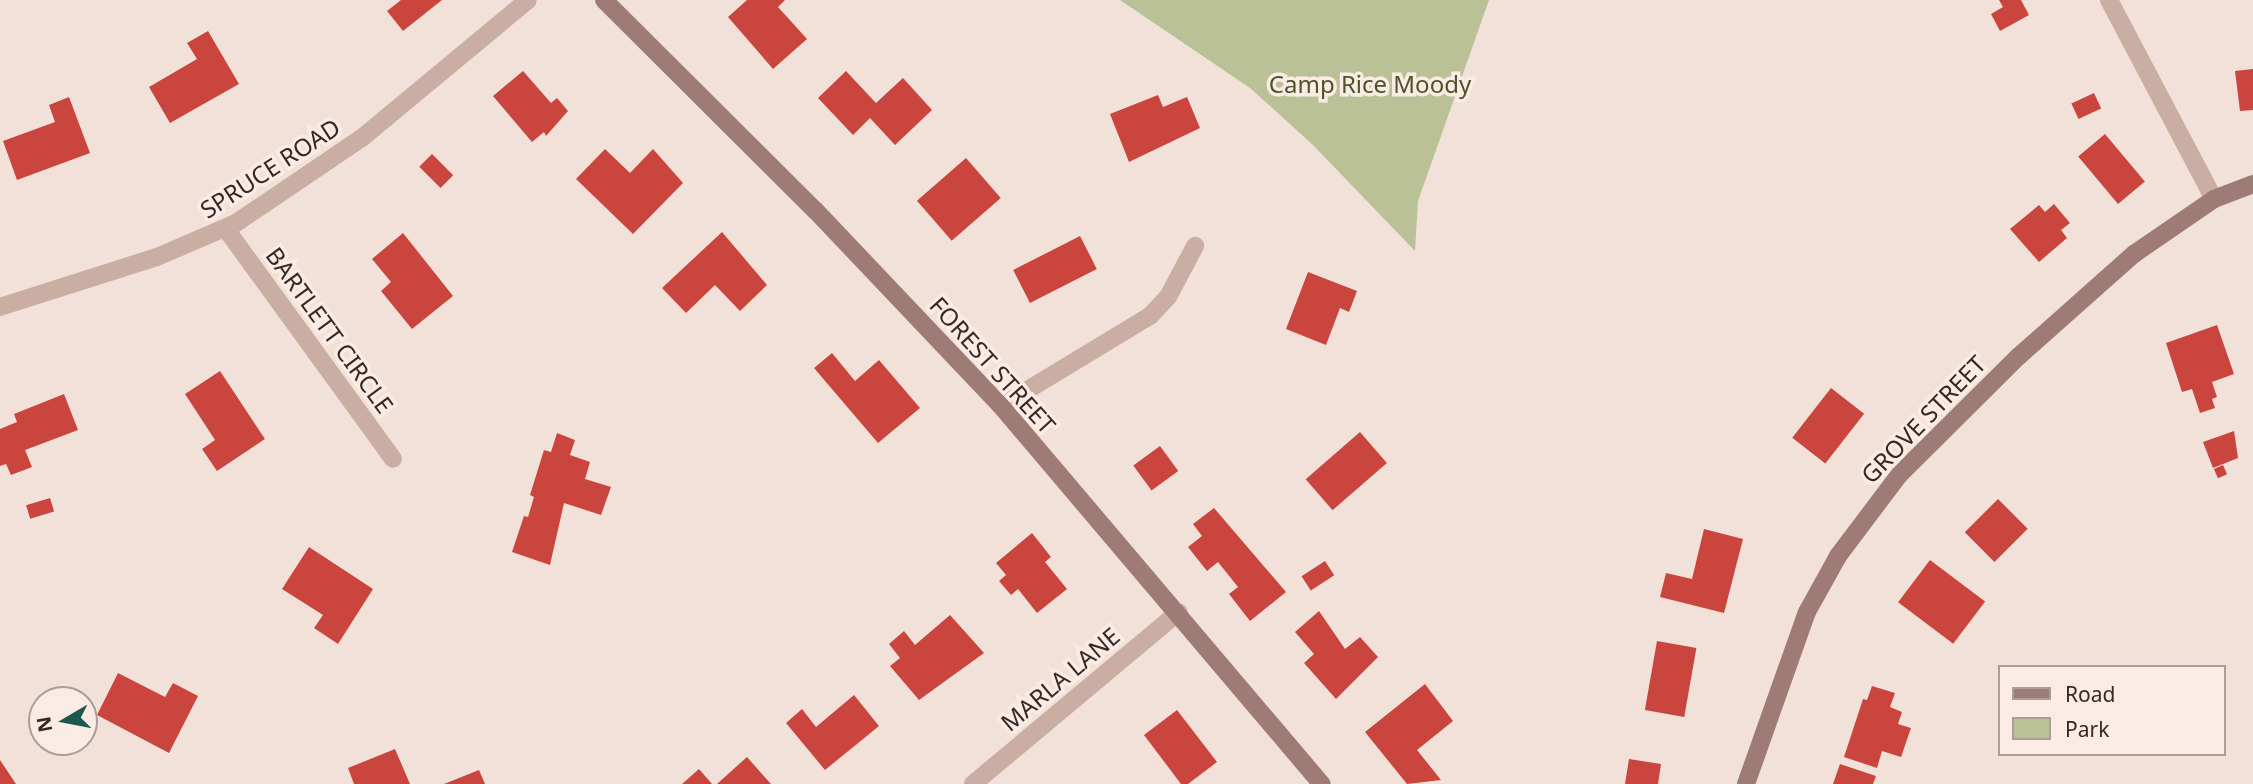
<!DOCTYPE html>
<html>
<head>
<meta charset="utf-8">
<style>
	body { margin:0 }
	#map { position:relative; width:2253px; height:784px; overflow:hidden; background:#f2e1d8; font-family:"Noto Sans",sans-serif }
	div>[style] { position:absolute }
	.green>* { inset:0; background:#bbc197 }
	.building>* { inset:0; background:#ca453d; transform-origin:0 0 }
	.street>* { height:18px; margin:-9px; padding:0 9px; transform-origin:9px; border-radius:9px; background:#caaea3 }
	.secondary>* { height:18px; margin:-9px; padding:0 9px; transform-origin:9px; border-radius:9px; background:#9e7c75 }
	span { translate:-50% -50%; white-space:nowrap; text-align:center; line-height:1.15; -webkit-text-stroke:7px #faece4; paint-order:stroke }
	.park-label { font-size:24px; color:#4c5429 }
	.street-label { font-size:24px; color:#352826 }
	.legend { position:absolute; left:1998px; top:665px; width:228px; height:91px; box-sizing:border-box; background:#faece4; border:2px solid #ab9e98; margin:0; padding:9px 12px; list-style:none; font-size:21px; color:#352826 }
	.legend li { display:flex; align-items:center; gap:14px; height:35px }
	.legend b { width:35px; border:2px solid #ab9e98 }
	.north { position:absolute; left:28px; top:686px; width:70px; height:70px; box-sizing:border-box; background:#faece4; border:2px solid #ab9e98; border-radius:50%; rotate:260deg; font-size:19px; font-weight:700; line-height:28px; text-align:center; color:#352826 }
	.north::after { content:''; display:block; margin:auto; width:24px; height:32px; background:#1a5850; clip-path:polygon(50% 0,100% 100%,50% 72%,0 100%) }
</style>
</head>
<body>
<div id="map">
	<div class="green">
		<div style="clip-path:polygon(1120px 0,1489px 0,1418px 201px,1415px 251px,1312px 144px,1250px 88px)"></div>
	</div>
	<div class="building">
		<div style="clip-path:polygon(401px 0,442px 0,403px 31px,387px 11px)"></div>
		<div style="clip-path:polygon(747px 0,785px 0,778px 7px,807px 39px,773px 69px,728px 17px)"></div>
		<div style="clip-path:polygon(1999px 0,2021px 0,2029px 15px,2000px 31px,1991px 14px,2003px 7px)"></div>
		<div style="clip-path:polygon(208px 31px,239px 84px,170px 123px,149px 87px,197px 59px,187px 43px)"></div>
		<div style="clip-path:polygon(2253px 69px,2253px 110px,2240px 111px,2235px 71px)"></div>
		<div style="clip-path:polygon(523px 71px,551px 103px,557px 98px,568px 111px,546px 136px,544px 132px,532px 142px,493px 96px)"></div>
		<div style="clip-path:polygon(846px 71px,876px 103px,903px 78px,932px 110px,895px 145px,870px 118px,853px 135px,818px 98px)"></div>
		<div style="left:2094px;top:93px;width:17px;height:25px;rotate:65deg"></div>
		<div style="clip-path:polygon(1158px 95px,1163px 107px,1187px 97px,1200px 128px,1129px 162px,1110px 114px)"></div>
		<div style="clip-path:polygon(69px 97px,90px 153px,17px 180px,3px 141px,55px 122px,49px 105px)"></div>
		<div style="left:2105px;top:134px;width:62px;height:35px;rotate:50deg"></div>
		<div style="clip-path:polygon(605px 149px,630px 173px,653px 149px,683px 183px,633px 234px,576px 179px)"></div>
		<div style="left:432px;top:154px;width:30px;height:18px;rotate:45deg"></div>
		<div style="left:966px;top:158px;width:53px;height:65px;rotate:49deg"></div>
		<div style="clip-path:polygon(2054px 204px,2070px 223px,2061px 230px,2067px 238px,2039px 262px,2010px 229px,2039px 205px,2045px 212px)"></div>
		<div style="clip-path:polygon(722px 232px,767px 285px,740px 311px,715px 285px,686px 313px,662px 288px)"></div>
		<div style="clip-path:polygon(403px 233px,453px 296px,412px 329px,381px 291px,391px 282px,372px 259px)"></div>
		<div style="left:1080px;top:236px;width:37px;height:75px;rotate:63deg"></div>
		<div style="clip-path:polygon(1308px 272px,1357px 291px,1349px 312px,1340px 308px,1326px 345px,1286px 329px)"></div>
		<div style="clip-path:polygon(2217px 325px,2234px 374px,2212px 382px,2217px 397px,2212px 399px,2215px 408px,2200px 413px,2192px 389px,2182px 392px,2166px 343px)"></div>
		<div style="clip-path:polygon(832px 353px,855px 381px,879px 360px,920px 408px,878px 443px,814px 368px)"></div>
		<div style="clip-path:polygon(220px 371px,265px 439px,217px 471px,202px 449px,215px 440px,185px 394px)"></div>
		<div style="left:1831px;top:388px;width:42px;height:63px;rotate:38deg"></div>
		<div style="clip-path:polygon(64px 394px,78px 430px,25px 450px,32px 467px,11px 475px,6px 464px,0 466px,0 429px,17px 422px,14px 414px)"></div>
		<div style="clip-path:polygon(2234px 431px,2238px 458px,2213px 468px,2203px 442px)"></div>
		<div style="left:1360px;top:432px;width:41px;height:72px;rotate:49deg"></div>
		<div style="clip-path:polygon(557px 433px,575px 440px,570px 455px,590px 462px,585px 479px,611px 487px,601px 515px,564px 503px,550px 565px,512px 552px,524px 516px,528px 517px,534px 497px,530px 495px,544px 450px,551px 452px)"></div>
		<div style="left:1160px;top:446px;width:31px;height:33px;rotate:54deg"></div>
		<div style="left:2223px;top:465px;width:10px;height:10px;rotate:66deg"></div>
		<div style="left:50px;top:498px;width:14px;height:25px;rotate:73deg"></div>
		<div style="left:1998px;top:499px;width:42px;height:47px;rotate:45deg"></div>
		<div style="clip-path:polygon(1214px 508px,1286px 592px,1250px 621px,1229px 594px,1238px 587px,1218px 562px,1207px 571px,1188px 547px,1202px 536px,1193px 524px)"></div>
		<div style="clip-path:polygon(1704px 529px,1743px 539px,1724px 613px,1660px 597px,1666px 573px,1692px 579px)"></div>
		<div style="clip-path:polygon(1032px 533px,1051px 557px,1045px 562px,1067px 589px,1037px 613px,1018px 589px,1011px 595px,999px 581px,1006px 575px,996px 563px)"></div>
		<div style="clip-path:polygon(309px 547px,373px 589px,338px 644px,314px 628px,323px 615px,282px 589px)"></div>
		<div style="left:1930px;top:560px;width:69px;height:53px;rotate:37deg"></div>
		<div style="left:1325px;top:561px;width:17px;height:28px;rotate:57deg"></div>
		<div style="clip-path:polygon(1319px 611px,1345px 649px,1360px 637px,1378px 657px,1336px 699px,1304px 663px,1314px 654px,1295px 632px)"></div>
		<div style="clip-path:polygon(950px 615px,984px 653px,919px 700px,890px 666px,900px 658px,889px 644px,904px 631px,915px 645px)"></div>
		<div style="left:1657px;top:641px;width:40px;height:70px;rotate:10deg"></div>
		<div style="clip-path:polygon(118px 673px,165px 697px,173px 683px,198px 696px,169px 753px,97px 715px)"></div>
		<div style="clip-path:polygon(1425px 684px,1453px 721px,1417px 750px,1441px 780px,1407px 784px,1365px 732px)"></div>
		<div style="clip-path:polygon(1872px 686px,1895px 693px,1890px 707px,1902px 712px,1898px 724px,1911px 728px,1901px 757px,1882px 751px,1877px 768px,1844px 757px,1863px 699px,1867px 700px)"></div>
		<div style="clip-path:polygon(854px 695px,879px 726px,825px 770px,786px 723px,802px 709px,816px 727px)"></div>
		<div style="clip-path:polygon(1177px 710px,1217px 762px,1188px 784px,1181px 784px,1144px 735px)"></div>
		<div style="clip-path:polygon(395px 749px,410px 784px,354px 784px,348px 768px)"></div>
		<div style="clip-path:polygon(747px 757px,771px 784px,717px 784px)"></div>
		<div style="clip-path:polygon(1629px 759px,1661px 764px,1658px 784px,1625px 784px)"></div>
		<div style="clip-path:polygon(0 760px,16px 784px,0 784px)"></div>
		<div style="clip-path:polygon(1840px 764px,1876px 776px,1873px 784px,1833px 784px)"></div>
		<div style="clip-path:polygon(699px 769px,712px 784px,682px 784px)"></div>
		<div style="clip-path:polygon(479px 770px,485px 784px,444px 784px)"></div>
	</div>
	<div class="street">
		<div style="left:2109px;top:0;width:225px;rotate:62.2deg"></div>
		<div style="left:226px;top:229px;width:284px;rotate:54deg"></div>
		<div style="left:0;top:307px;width:165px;rotate:-17.7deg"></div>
		<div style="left:157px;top:257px;width:86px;rotate:-23.3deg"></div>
		<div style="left:236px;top:223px;width:153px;rotate:-34.1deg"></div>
		<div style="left:363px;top:137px;width:214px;rotate:-39.7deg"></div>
		<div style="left:1001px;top:406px;width:175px;rotate:-31.2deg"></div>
		<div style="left:1151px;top:315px;width:25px;rotate:-47deg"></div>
		<div style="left:1168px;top:297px;width:58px;rotate:-62.1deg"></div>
		<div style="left:973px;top:784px;width:268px;rotate:-39.9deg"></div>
	</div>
	<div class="secondary">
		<div style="left:604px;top:0;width:298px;rotate:44.9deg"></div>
		<div style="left:815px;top:210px;width:270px;rotate:46.5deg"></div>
		<div style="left:1001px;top:406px;width:496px;rotate:49.7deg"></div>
		<div style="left:1746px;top:784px;width:182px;rotate:-70.5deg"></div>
		<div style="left:1807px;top:612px;width:64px;rotate:-61deg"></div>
		<div style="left:1838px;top:556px;width:101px;rotate:-53deg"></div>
		<div style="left:1899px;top:475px;width:169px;rotate:-44.8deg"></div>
		<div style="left:2019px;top:356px;width:154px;rotate:-41.6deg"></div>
		<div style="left:2134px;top:254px;width:97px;rotate:-34.5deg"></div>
		<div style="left:2214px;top:199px;width:42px;rotate:-21deg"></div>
	</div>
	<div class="park-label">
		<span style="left:1370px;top:84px">Camp Rice Moody</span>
	</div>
	<div class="street-label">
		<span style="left:270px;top:168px;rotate:-33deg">SPRUCE ROAD</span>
		<span style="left:330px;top:330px;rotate:54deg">BARTLETT CIRCLE</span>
		<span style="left:993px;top:365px;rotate:48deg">FOREST STREET</span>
		<span style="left:1923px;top:419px;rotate:-46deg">GROVE STREET</span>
		<span style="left:1060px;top:679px;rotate:-40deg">MARLA LANE</span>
	</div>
	<ul class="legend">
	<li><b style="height:9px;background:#9e7c75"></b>Road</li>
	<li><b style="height:19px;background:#bbc197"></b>Park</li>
	</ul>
	<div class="north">N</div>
</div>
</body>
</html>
